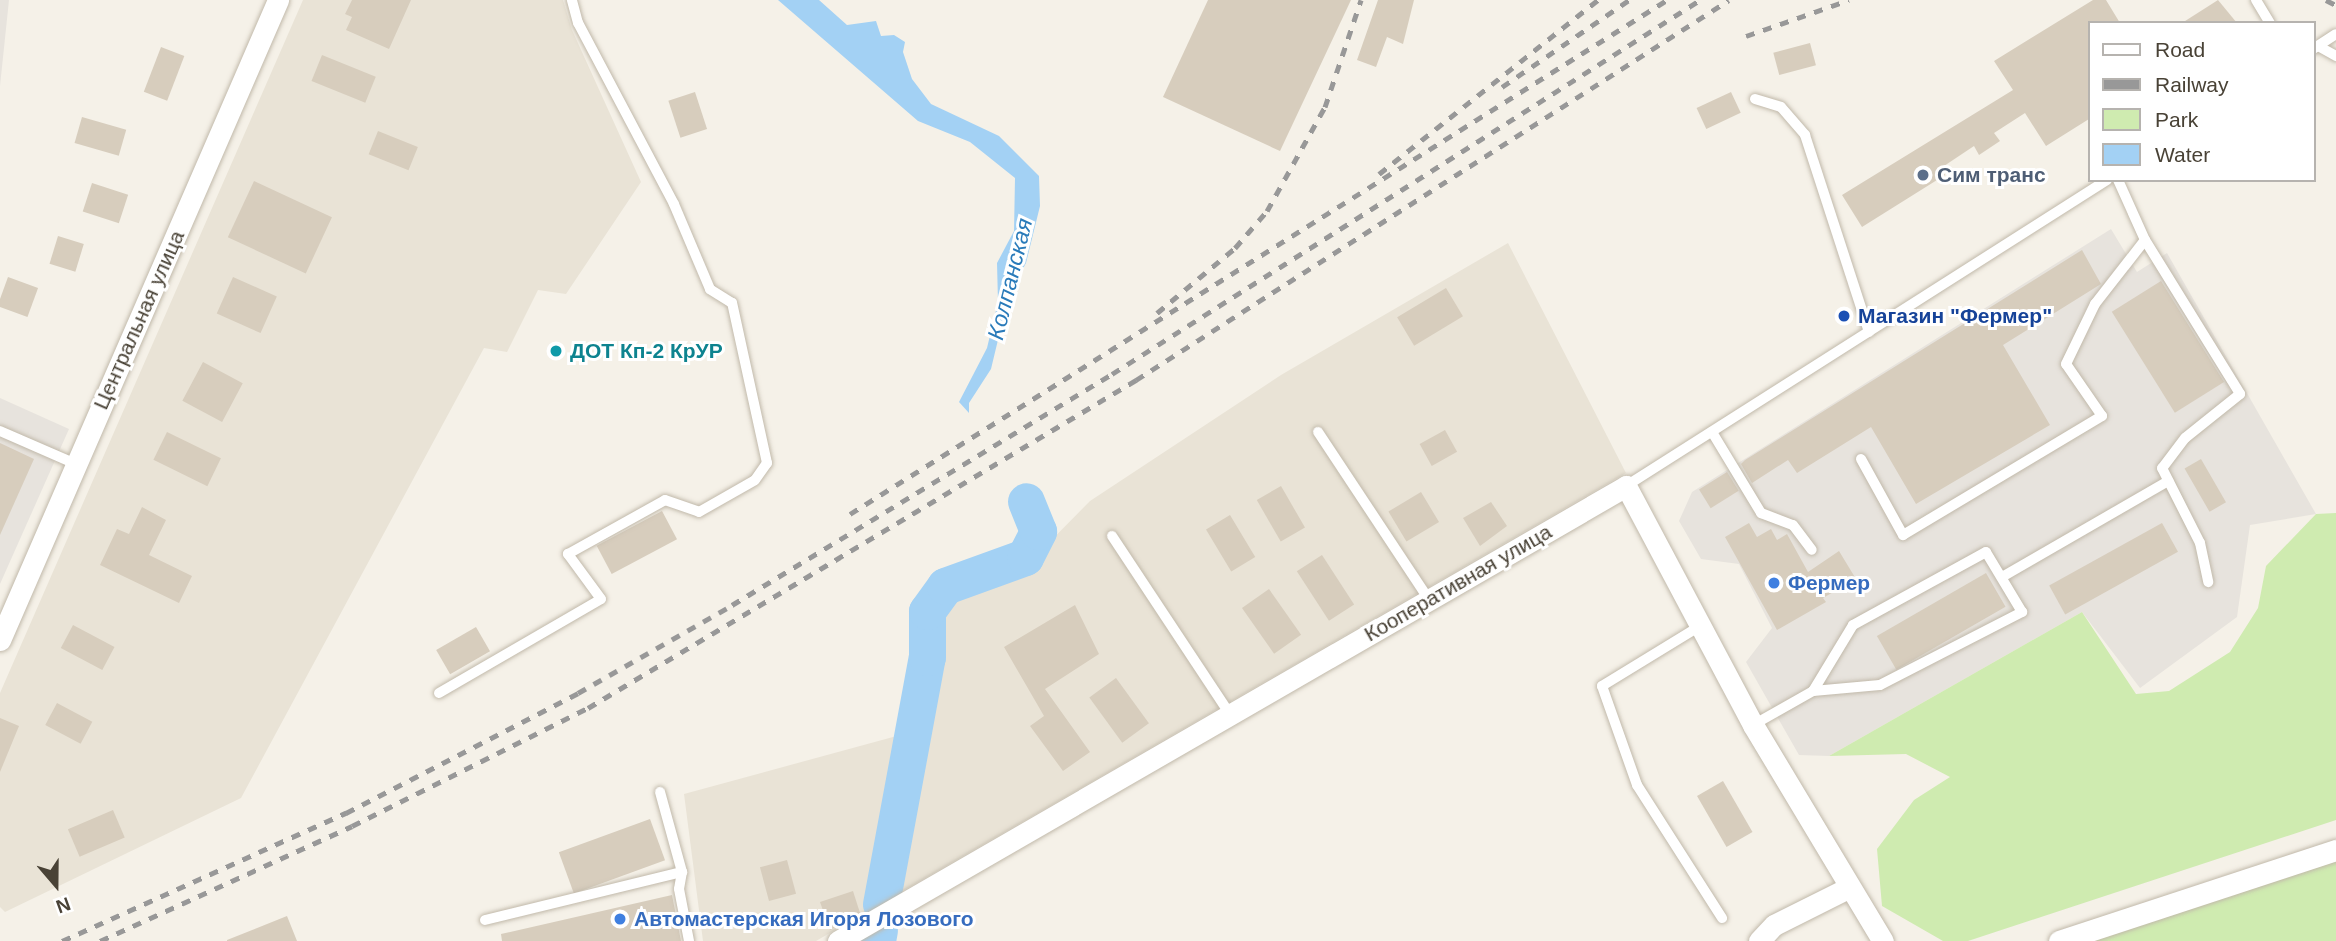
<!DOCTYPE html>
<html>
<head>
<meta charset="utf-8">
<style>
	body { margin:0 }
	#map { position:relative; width:2336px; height:941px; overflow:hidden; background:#f5f1e8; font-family:Arial,sans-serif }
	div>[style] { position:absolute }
	.residential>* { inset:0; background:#e9e3d6 }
	.industrial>* { inset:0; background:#e7e3dd }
	.green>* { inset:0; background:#cfebb0 }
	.water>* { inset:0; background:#a3d1f4 }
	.river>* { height:37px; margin:-18.5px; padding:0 18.5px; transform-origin:18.5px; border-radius:18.5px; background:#a3d1f4 }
	.building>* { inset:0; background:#d7cdbd; transform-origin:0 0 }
	.roads { filter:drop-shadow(0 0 2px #c1b9aa) drop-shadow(0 0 2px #c1b9aa) }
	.lane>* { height:10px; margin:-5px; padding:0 5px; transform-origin:5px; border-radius:5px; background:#fff }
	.street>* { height:21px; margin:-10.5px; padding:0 10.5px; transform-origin:10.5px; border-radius:10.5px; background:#fff }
	.rail>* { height:5px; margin-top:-2.5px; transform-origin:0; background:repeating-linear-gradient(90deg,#989898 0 9px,transparent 0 18px) }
	.dots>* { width:19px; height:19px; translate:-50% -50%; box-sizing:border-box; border:4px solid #fff; border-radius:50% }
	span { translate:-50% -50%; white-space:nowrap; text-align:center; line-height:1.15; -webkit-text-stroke:6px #fff; paint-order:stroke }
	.service-label { font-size:21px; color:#4e5e75; font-weight:700 }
	.left { translate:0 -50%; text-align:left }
	.transit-label { font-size:21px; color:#164399; font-weight:700 }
	.street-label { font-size:21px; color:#494236 }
	.culture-label { font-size:21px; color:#0d838f; font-weight:700 }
	.shop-label { font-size:21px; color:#366cbe; font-weight:700 }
	.water-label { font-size:23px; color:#2a7bba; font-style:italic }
	.legend { position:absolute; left:2088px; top:21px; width:228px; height:161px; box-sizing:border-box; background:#fff; border:2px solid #b6b3af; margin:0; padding:9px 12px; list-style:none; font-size:21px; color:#494236 }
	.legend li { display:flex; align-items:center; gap:14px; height:35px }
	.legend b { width:35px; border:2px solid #b6b3af }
	.north { position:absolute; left:21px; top:850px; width:70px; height:70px; -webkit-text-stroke:5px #fff; paint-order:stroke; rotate:160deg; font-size:19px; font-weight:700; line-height:28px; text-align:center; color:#494236 }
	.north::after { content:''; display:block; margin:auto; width:24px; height:32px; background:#494236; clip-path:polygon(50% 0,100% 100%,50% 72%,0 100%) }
</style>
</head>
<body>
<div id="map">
	<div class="residential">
		<div style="clip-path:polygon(303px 0,563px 0,572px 30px,641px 182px,566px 294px,538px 290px,507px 352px,484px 348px,241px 798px,5px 912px,0 907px,0 693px)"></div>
		<div style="clip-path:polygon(1508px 243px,1626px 473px,816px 941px,703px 941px,684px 794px,926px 728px,933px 613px,954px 595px,1018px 574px,1090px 501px,1281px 375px)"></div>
	</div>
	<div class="industrial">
		<div style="clip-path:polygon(0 0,9px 0,0 86px)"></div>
		<div style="clip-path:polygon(2111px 229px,2137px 272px,2167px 253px,2316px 514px,2250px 525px,2237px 617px,2140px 688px,2082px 612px,1829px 756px,1799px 755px,1746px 662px,1772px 628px,1739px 564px,1701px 559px,1679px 521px,1692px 492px)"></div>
		<div style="clip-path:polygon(0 398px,69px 429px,0 584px)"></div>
	</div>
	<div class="green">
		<div style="clip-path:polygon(2336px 513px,2336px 820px,1968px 941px,1943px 941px,1882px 906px,1877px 849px,1914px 800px,1950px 777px,1906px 754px,1829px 756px,2082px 612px,2136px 694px,2169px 691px,2230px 652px,2258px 608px,2266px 566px,2316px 514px)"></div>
		<div style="clip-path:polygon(2336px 850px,2336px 941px,2077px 941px)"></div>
	</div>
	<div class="water">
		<div style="clip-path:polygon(778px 0,819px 0,847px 25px,876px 21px,881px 36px,894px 35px,905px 42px,903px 52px,912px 79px,931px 104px,999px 136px,1039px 176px,1040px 206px,1026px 263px,1009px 294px,991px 369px,969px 403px,969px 413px,959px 402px,987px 348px,998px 302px,997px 263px,1014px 231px,1015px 178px,970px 142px,918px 121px)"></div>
	</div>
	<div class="river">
		<div style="left:881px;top:904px;width:251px;rotate:-79.5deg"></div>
		<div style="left:927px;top:657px;width:46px;rotate:-90deg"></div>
		<div style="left:927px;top:611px;width:31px;rotate:-54deg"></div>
		<div style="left:945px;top:586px;width:85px;rotate:-19.9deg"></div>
		<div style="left:1025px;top:557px;width:29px;rotate:-63deg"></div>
		<div style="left:1038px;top:531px;width:32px;rotate:-112deg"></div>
		<div style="left:877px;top:941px;width:11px;rotate:-80deg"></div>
	</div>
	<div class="building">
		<div style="clip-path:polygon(352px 0,411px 0,389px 49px,346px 30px,352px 17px,345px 14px)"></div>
		<div style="clip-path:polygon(1208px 0,1351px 0,1280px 151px,1163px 97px)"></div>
		<div style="clip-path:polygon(1378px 0,1414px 0,1403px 44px,1387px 37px,1376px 67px,1357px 60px)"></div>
		<div style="clip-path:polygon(2093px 0,2106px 0,2120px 23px,2089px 23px,2089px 119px,2046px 146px,2025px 113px,1994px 133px,2000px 141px,1979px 155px,1974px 146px,1941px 168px,1945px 175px,1862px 227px,1842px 195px,2013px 90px,1994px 61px)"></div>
		<div style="clip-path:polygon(2218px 0,2237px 23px,2182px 23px)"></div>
		<div style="left:1810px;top:43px;width:23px;height:38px;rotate:75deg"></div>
		<div style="left:161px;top:47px;width:25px;height:48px;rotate:21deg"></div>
		<div style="left:322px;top:55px;width:58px;height:28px;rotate:22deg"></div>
		<div style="left:695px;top:92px;width:39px;height:28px;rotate:72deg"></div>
		<div style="left:1731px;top:92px;width:23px;height:38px;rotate:65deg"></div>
		<div style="left:82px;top:117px;width:46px;height:27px;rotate:16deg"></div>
		<div style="left:378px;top:131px;width:43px;height:25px;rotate:22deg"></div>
		<div style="left:254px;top:181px;width:86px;height:62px;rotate:25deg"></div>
		<div style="left:92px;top:183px;width:38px;height:30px;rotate:18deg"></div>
		<div style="left:58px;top:236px;width:27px;height:29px;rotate:17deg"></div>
		<div style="clip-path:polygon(2082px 250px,2101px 284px,2003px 345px,2050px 425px,1916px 504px,1871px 427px,1797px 473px,1788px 460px,1752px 483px,1741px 464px,1745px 460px)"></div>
		<div style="left:8px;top:277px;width:32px;height:31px;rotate:20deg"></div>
		<div style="left:233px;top:277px;width:48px;height:40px;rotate:24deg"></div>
		<div style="left:2161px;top:281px;width:119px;height:58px;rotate:58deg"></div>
		<div style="left:1446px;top:288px;width:33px;height:57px;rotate:59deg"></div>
		<div style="left:203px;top:362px;width:45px;height:44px;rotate:28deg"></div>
		<div style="left:1445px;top:430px;width:25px;height:29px;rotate:61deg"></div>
		<div style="left:167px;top:432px;width:60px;height:31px;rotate:26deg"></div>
		<div style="clip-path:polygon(0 443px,34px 459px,0 535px)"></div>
		<div style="left:2201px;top:459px;width:50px;height:19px;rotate:60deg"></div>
		<div style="left:1727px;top:472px;width:22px;height:33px;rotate:58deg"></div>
		<div style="left:1281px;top:486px;width:48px;height:28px;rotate:60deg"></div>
		<div style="left:1421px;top:492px;width:35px;height:38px;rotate:59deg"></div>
		<div style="clip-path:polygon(1491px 502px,1507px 526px,1480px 546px,1463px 518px)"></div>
		<div style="clip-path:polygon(142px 507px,166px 520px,149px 555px,192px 576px,179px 603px,100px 565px,117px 529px,129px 534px)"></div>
		<div style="left:662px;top:511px;width:32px;height:74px;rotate:62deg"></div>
		<div style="left:1230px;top:515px;width:49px;height:28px;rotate:59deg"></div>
		<div style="clip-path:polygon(1749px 523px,1757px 537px,1771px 529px,1777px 540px,1787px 534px,1808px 572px,1839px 551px,1856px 579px,1823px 598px,1826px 602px,1777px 630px,1725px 537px)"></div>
		<div style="left:2162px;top:523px;width:33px;height:129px;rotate:61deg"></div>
		<div style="left:1322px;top:555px;width:59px;height:30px;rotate:57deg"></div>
		<div style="left:1986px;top:573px;width:39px;height:126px;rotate:60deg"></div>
		<div style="left:1269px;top:589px;width:56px;height:33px;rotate:55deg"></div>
		<div style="clip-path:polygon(1075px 605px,1099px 654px,1045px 689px,1090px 752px,1063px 771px,1030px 726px,1044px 716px,1004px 647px)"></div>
		<div style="left:73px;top:625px;width:47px;height:26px;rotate:28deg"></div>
		<div style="left:476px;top:627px;width:28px;height:46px;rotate:60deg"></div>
		<div style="left:1116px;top:678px;width:56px;height:33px;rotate:54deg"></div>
		<div style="left:57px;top:703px;width:40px;height:25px;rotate:28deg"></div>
		<div style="clip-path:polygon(0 718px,19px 726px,0 772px)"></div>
		<div style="left:1723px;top:781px;width:59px;height:30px;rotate:60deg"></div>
		<div style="left:113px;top:810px;width:30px;height:49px;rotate:67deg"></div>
		<div style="left:650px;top:819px;width:44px;height:97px;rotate:70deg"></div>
		<div style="left:787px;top:860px;width:35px;height:28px;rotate:75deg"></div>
		<div style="clip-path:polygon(853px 891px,860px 913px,830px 930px,820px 902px)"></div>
		<div style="clip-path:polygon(672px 895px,681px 941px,502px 941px,501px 934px)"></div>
		<div style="clip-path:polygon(287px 916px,297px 941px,227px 941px,227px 940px)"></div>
	</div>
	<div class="roads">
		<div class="lane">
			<div style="left:2256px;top:0;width:27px;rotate:59deg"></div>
			<div style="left:2318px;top:46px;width:21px;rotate:29deg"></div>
			<div style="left:2313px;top:49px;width:27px;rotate:-33deg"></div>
			<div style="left:1755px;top:99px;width:27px;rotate:17deg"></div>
			<div style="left:1781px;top:107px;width:37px;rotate:49deg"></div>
			<div style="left:1805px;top:135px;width:207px;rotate:72deg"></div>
			<div style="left:2145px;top:240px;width:181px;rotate:58.3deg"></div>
			<div style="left:2240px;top:394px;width:70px;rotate:141.3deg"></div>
			<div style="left:2185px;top:438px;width:38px;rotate:127deg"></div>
			<div style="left:2162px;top:468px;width:84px;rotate:63.1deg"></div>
			<div style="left:2200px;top:543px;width:40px;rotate:78deg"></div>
			<div style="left:0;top:431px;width:83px;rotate:23.5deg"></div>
			<div style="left:1318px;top:432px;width:201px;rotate:56.5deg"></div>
			<div style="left:1712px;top:432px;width:95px;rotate:58.8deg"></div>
			<div style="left:1761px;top:513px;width:34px;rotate:21deg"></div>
			<div style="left:1793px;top:525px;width:31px;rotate:53deg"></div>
			<div style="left:1861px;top:459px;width:87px;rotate:61.1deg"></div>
			<div style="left:1903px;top:535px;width:232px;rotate:-30.9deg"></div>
			<div style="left:2102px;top:416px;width:63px;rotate:-124.7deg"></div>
			<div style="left:2066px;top:364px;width:67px;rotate:-64.2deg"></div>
			<div style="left:2095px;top:304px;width:81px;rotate:-52deg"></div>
			<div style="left:2145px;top:240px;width:66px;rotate:-114.2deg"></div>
			<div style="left:1626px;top:486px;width:570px;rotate:-32.46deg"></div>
			<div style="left:1112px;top:536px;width:214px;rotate:56.5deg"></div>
			<div style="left:2002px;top:577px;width:192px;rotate:-30deg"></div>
			<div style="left:1700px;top:626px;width:115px;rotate:148.5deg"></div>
			<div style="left:1602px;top:686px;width:105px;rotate:70.5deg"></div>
			<div style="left:1637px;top:785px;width:158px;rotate:57.4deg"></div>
			<div style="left:439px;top:693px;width:187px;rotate:-30.1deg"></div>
			<div style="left:601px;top:599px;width:56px;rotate:-126.3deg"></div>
			<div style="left:568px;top:554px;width:111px;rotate:-29.1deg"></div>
			<div style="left:665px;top:500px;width:36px;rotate:19deg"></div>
			<div style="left:699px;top:512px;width:64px;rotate:-29.7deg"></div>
			<div style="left:755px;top:480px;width:21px;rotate:-55deg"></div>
			<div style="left:767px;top:463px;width:164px;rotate:-102.3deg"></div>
			<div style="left:732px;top:303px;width:26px;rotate:-148deg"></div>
			<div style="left:710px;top:289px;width:92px;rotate:-113deg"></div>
			<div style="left:674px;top:204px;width:205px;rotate:-117.9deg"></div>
			<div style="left:578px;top:23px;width:24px;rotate:-105deg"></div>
			<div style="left:1753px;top:725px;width:69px;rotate:-29.5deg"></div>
			<div style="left:1813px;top:691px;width:67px;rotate:-5.1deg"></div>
			<div style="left:1880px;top:685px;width:160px;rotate:-27.2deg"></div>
			<div style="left:2022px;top:612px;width:70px;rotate:-121deg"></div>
			<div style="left:1986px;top:552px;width:152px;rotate:151.2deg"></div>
			<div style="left:1853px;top:625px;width:77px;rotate:121.2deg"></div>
			<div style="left:660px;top:792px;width:83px;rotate:74.6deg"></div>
			<div style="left:485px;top:920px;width:203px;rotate:-13.7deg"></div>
			<div style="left:682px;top:872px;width:17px;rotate:100deg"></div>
			<div style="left:679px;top:889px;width:53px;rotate:79.1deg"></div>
		</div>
		<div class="street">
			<div style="left:0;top:640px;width:698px;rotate:-66.52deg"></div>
			<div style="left:838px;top:941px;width:910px;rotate:-30deg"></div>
			<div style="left:1626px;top:486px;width:271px;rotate:62deg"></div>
			<div style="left:1753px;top:725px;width:252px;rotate:59deg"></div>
			<div style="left:1759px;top:941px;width:22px;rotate:-47deg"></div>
			<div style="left:1774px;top:925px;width:83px;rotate:-26.6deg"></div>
			<div style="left:2059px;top:941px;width:292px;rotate:-18.2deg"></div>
		</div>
	</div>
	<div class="rail">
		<div style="left:2326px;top:0;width:11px;rotate:27deg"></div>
		<div style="left:1746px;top:36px;width:109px;rotate:-19.3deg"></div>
		<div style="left:1502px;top:87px;width:154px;rotate:-34.4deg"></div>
		<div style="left:1379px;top:174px;width:280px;rotate:-38.5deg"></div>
		<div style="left:1157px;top:313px;width:102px;rotate:-39.8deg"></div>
		<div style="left:1235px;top:248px;width:49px;rotate:-49.1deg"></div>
		<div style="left:1267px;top:211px;width:119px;rotate:-60.9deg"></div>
		<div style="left:1325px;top:107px;width:113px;rotate:-71.4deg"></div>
		<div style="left:850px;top:514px;width:965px;rotate:-32.18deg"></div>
		<div style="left:62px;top:941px;width:312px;rotate:-24.3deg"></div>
		<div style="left:346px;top:813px;width:261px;rotate:-27.3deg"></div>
		<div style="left:578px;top:693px;width:177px;rotate:-29.7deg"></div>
		<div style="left:732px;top:605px;width:445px;rotate:-31.3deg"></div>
		<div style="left:1112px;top:374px;width:697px;rotate:-32.46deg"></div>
		<div style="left:100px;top:941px;width:277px;rotate:-24.5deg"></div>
		<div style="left:352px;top:826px;width:264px;rotate:-26.6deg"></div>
		<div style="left:588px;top:708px;width:639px;rotate:-30.9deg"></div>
		<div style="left:1136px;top:380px;width:704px;rotate:-32.65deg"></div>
	</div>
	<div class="dots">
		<div style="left:1923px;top:175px;background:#5c6f8a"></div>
		<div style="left:1844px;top:316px;background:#1a4fb4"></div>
		<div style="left:556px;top:351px;background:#0f9aa8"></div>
		<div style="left:1774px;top:583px;background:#3f7fe0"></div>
		<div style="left:620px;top:919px;background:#3f7fe0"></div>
	</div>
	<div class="service-label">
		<span class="left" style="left:1937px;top:175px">Сим транс</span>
	</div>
	<div class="transit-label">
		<span class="left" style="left:1858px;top:316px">Магазин "Фермер"</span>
	</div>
	<div class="street-label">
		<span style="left:139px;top:320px;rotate:-66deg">Центральная улица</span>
		<span style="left:1458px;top:583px;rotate:-30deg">Кооперативная улица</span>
	</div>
	<div class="culture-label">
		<span class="left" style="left:570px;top:351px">ДОТ Кп-2 КрУР</span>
	</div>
	<div class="shop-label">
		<span class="left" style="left:1788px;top:583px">Фермер</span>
		<span class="left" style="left:634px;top:919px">Автомастерская Игоря Лозового</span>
	</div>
	<div class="water-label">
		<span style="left:1010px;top:279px;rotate:-76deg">Колпанская</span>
	</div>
	<ul class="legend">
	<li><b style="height:9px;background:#fff"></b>Road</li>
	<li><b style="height:9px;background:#989898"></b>Railway</li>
	<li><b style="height:19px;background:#cfebb0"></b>Park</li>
	<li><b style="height:19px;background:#a3d1f4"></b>Water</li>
	</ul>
	<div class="north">N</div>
</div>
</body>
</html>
